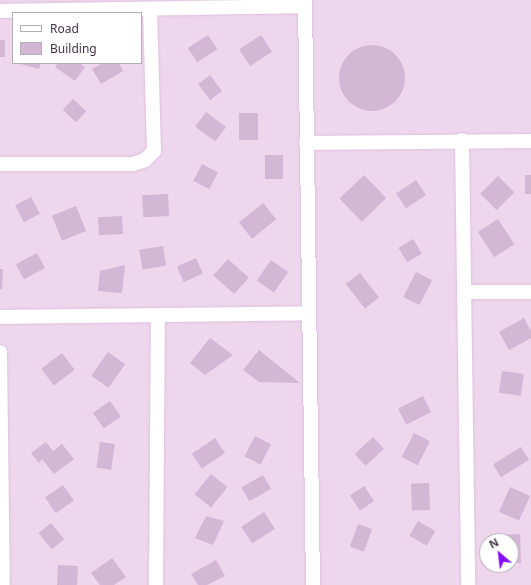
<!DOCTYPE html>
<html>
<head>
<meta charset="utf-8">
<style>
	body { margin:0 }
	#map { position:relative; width:531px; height:585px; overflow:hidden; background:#f3e2f2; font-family:"Noto Sans",sans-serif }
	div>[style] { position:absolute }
	.residential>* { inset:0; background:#eed6ed }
	.building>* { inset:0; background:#d4b6d5; transform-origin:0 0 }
	.round { border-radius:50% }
	.roads { filter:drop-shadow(0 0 1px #ddc0dc) drop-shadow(0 0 1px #ddc0dc) }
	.street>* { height:14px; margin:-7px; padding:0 7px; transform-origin:7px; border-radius:7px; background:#fff }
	span { translate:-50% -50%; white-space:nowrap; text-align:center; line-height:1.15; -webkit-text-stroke:3px #fff; paint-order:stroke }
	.legend { position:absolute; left:12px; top:12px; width:130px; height:52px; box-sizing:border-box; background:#fff; border:1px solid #b4adb5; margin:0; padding:5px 7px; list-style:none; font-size:12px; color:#443245 }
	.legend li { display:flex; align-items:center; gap:8px; height:20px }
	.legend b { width:20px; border:1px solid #b4adb5 }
	.north { position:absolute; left:479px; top:533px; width:40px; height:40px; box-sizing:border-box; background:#fff; border:1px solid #b4adb5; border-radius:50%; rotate:332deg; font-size:11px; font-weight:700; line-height:16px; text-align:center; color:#443245 }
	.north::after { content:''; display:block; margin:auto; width:14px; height:18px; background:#880cff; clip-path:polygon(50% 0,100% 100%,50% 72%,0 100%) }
</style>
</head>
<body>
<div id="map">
	<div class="residential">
		<div style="clip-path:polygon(evenodd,0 0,531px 0,531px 585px,0 585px,0 0,13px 13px,141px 13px,141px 63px,13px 63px,13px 13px,0 0,487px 541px,511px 541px,511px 565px,487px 565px,487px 541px)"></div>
	</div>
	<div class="building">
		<div style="left:208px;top:35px;width:17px;height:24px;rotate:57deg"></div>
		<div style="left:261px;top:35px;width:20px;height:26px;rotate:57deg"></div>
		<div style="left:0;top:40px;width:5px;height:17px"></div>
		<div class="round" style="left:339px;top:45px;width:66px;height:66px"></div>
		<div style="clip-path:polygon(17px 63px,41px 63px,39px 69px)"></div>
		<div style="clip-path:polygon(58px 63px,79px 63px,85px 67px,75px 81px,55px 67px)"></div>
		<div style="clip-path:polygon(103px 63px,119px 63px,123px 71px,101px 84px,92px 69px)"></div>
		<div style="left:210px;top:75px;width:20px;height:15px;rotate:53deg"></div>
		<div style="left:73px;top:99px;width:18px;height:15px;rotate:43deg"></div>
		<div style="left:206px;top:112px;width:25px;height:18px;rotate:37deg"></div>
		<div style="left:239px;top:113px;width:19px;height:27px"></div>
		<div style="left:265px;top:155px;width:18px;height:24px"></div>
		<div style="left:202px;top:164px;width:18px;height:19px;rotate:27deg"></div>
		<div style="left:364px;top:175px;width:32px;height:34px;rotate:46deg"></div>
		<div style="left:525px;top:175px;width:6px;height:19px"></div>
		<div style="left:498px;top:176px;width:23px;height:25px;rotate:45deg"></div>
		<div style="left:416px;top:180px;width:18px;height:24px;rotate:56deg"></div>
		<div style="left:168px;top:194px;width:22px;height:26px;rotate:87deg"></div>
		<div style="left:31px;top:197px;width:19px;height:18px;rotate:62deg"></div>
		<div style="left:263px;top:203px;width:21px;height:31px;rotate:51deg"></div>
		<div style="left:76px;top:206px;width:27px;height:26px;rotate:68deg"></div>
		<div style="left:122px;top:216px;width:18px;height:24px;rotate:87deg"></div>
		<div style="left:498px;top:219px;width:30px;height:24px;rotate:57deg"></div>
		<div style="left:413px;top:239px;width:17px;height:17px;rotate:59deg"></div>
		<div style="left:163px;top:246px;width:20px;height:24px;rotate:81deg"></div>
		<div style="left:37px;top:253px;width:17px;height:24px;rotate:62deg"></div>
		<div style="left:196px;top:258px;width:17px;height:21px;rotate:66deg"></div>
		<div style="left:228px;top:259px;width:28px;height:22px;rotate:42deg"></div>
		<div style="left:271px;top:260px;width:21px;height:25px;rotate:35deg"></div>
		<div style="clip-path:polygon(125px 265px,122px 293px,98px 291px,100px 271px)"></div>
		<div style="clip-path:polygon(0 269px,3px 269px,2px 289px,0 289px)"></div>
		<div style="left:416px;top:272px;width:18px;height:28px;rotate:27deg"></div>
		<div style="left:360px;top:273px;width:31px;height:18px;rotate:52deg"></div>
		<div style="clip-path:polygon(524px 318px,531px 331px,531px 338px,509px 350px,499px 332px)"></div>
		<div style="clip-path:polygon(210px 338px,233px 355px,205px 375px,190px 363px)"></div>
		<div style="clip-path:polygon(259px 350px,300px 383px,259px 382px,243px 370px)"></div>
		<div style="left:108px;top:352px;width:21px;height:29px;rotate:35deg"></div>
		<div style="left:62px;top:353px;width:21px;height:26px;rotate:53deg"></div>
		<div style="left:502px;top:371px;width:22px;height:22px;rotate:8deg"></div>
		<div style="left:423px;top:396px;width:18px;height:28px;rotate:63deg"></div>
		<div style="left:110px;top:401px;width:19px;height:21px;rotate:55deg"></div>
		<div style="left:414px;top:433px;width:18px;height:27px;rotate:27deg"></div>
		<div style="left:255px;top:436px;width:18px;height:23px;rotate:27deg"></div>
		<div style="left:373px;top:437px;width:16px;height:25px;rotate:47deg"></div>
		<div style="left:215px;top:438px;width:18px;height:28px;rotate:56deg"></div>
		<div style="clip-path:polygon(46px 442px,53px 451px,62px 444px,74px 459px,54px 474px,42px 459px,39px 463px,31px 453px)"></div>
		<div style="left:100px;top:442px;width:15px;height:26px;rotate:8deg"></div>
		<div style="left:521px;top:447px;width:15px;height:33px;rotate:58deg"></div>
		<div style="left:211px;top:474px;width:21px;height:26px;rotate:39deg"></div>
		<div style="left:263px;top:475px;width:16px;height:25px;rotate:60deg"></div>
		<div style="left:429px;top:483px;width:27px;height:18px;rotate:88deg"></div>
		<div style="left:63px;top:485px;width:19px;height:22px;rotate:55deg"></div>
		<div style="left:364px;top:486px;width:18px;height:17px;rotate:56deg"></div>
		<div style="left:510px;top:487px;width:22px;height:27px;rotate:24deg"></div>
		<div style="left:264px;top:512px;width:20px;height:27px;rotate:57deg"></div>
		<div style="clip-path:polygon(206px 516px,224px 521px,213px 545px,195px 538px)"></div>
		<div style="left:418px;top:521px;width:20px;height:17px;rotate:30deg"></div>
		<div style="left:51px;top:523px;width:21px;height:16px;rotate:51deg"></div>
		<div style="left:358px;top:524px;width:15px;height:24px;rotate:20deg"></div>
		<div style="clip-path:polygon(520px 534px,521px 563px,511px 563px,511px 541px,496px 541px,496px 535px)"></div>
		<div style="clip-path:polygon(112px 558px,126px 577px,114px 585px,100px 585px,91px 573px)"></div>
		<div style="clip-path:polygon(216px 560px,225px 576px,207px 585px,198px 585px,191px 574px)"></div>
		<div style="left:58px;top:565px;width:20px;height:20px;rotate:3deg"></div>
	</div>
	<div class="roads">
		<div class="street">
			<div style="left:305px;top:0;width:585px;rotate:89.22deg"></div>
			<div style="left:0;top:11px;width:305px;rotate:-0.9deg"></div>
			<div style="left:462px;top:140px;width:445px;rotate:89.2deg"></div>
			<div style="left:306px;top:143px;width:225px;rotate:-0.5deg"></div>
			<div style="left:0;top:164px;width:133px"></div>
			<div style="left:133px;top:164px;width:13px;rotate:-18deg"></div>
			<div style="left:145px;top:160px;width:13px;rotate:-45deg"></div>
			<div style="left:154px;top:151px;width:142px;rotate:-91.6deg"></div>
			<div style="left:464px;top:292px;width:67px"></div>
			<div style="left:0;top:317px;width:308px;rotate:-0.7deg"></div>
			<div style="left:0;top:352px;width:233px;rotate:89.3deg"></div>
			<div style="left:156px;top:585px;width:269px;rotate:-89.6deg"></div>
		</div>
	</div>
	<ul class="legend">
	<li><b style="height:5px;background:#fff"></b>Road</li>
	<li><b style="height:11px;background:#d4b6d5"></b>Building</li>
	</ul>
	<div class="north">N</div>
</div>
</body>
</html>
